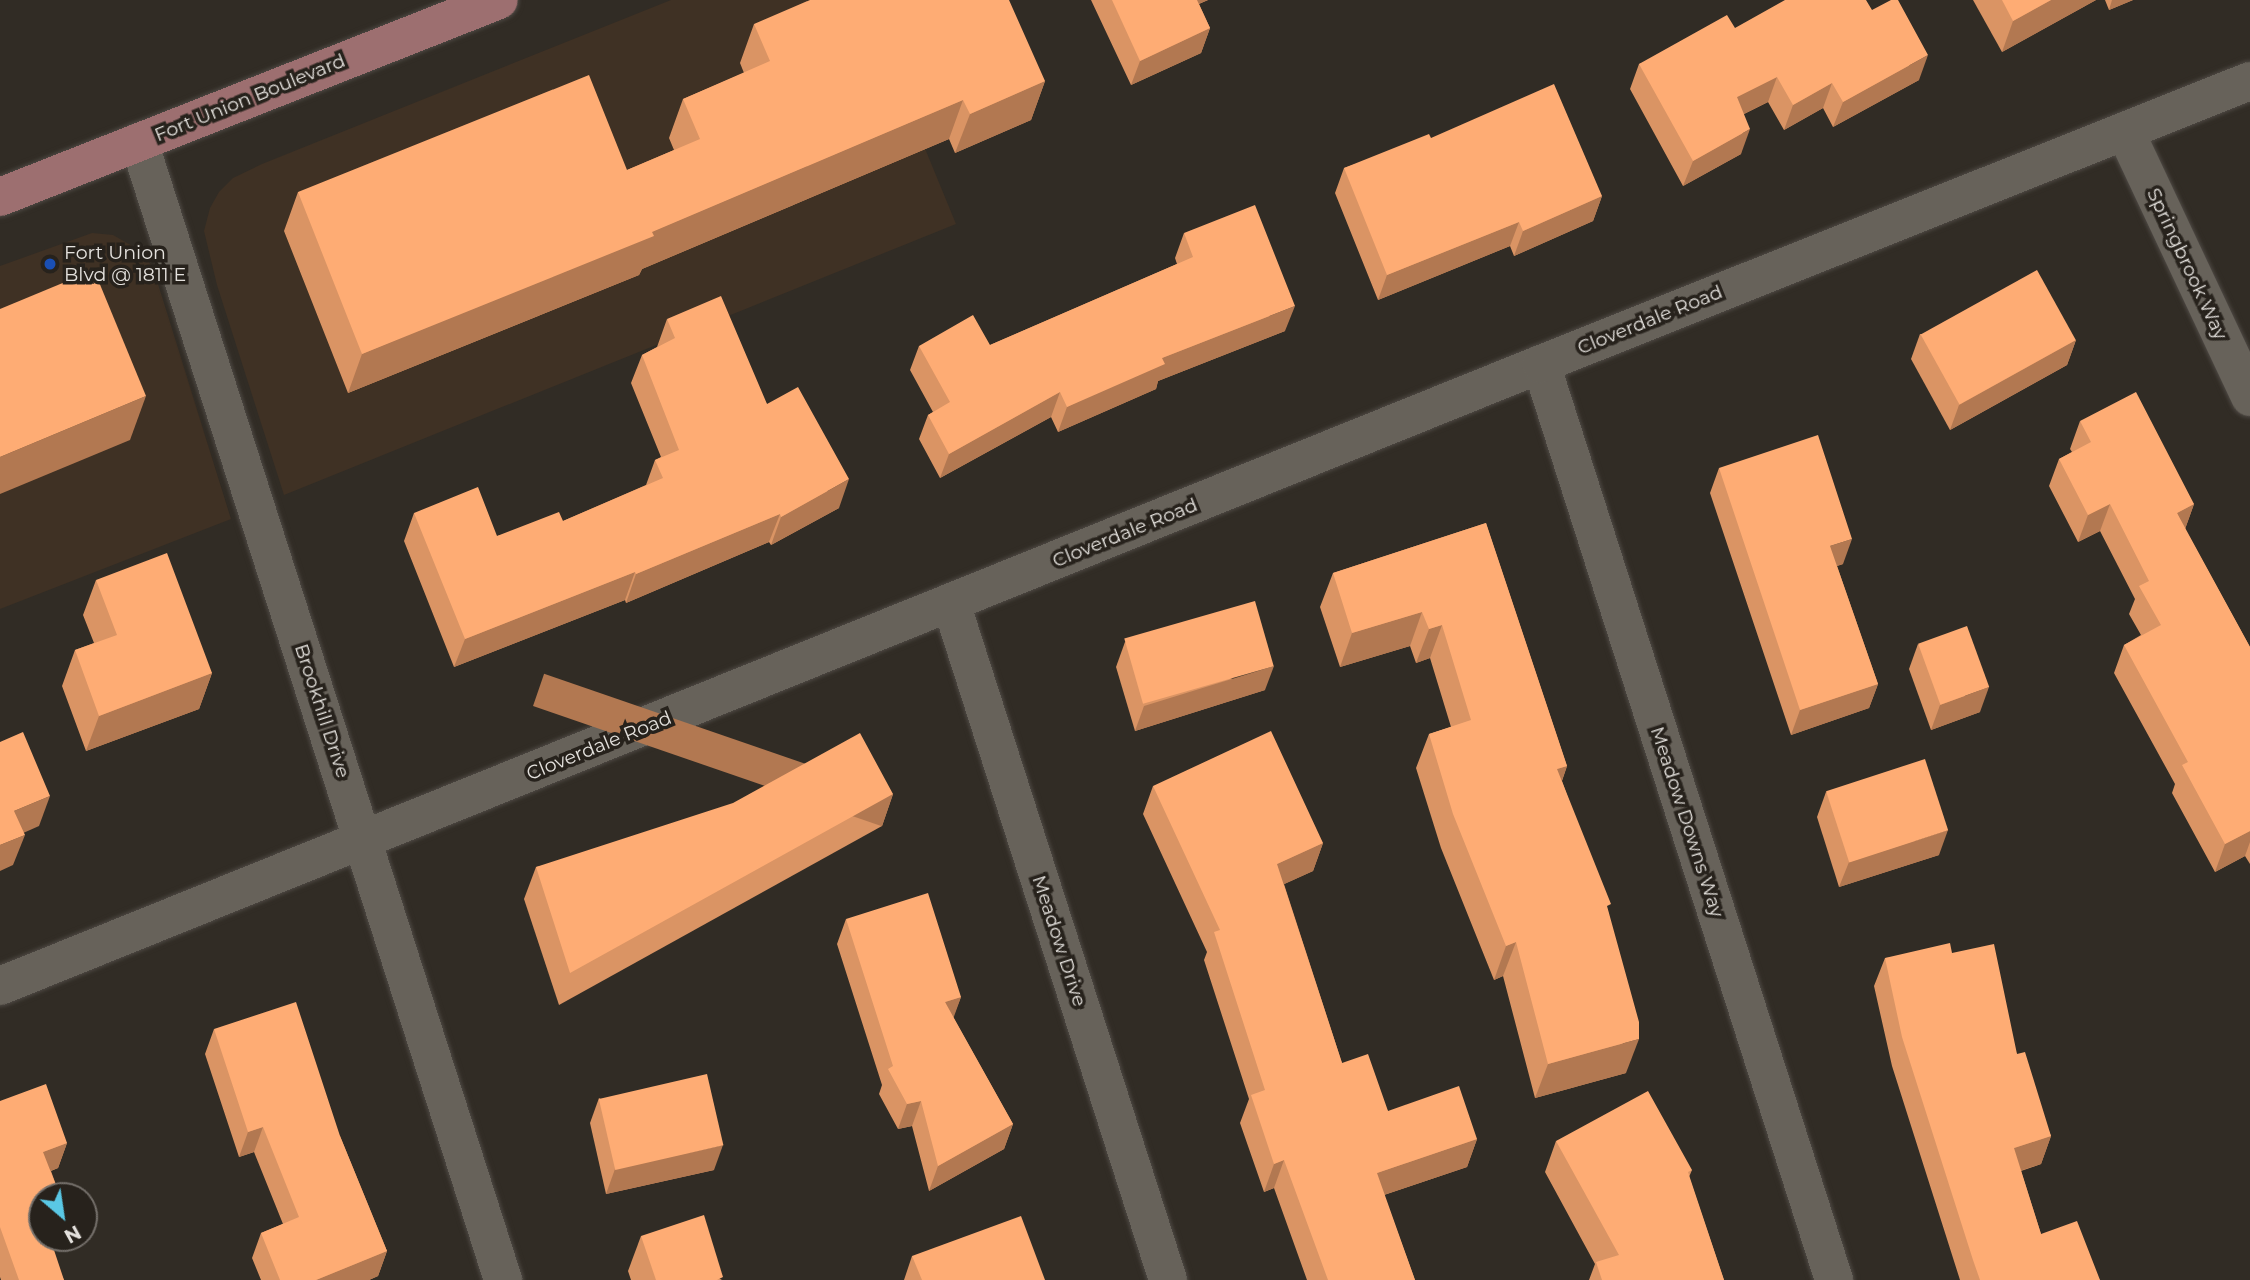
<!DOCTYPE html>
<html>
<head>
<meta charset="utf-8">
<style>
	body { margin:0 }
	#map { position:relative; width:2250px; height:1280px; overflow:hidden; background:#312c25; font-family:Montserrat,sans-serif }
	div>[style] { position:absolute }
	.commercial>* { inset:0; background:#3f3124 }
	.roads { filter:drop-shadow(0 0 2px #4e4944) drop-shadow(0 0 2px #4e4944) }
	.minor>* { height:38px; margin:-19px; padding:0 19px; transform-origin:19px; border-radius:19px; background:#67625a }
	.primary>* { height:38px; margin:-19px; padding:0 19px; transform-origin:19px; border-radius:19px; background:#9d6f70 }
	.wall>* { inset:0; background:#da9464 }
	.shaded-wall>* { inset:0; background:#b27851; transform-origin:0 0 }
	.building>* { inset:0; background:#feac74; transform-origin:0 0 }
	.dots>* { width:19px; height:19px; translate:-50% -50%; box-sizing:border-box; border:4px solid #27221c; border-radius:50% }
	span { translate:-50% -50%; white-space:nowrap; text-align:center; line-height:1.15; -webkit-text-stroke:7px #27221c; paint-order:stroke }
	.street-label { font-size:19px; color:#e4e1dd }
	.poi-label { font-size:19px; color:#e4e1dd }
	.left { translate:0 -50%; text-align:left }
	.north { position:absolute; left:28px; top:1182px; width:70px; height:70px; box-sizing:border-box; background:#27221c; border:2px solid #736e69; border-radius:50%; rotate:151deg; font-size:19px; font-weight:700; line-height:28px; text-align:center; color:#e4e1dd }
	.north::after { content:''; display:block; margin:auto; width:24px; height:32px; background:#5ac8e5; clip-path:polygon(50% 0,100% 100%,50% 72%,0 100%) }
</style>
</head>
<body>
<div id="map">
	<div class="commercial">
		<div style="clip-path:polygon(671px 0,864px 0,956px 224px,284px 495px,217px 285px,204px 231px,210px 208px,219px 192px,233px 178px,262px 164px)"></div>
		<div style="clip-path:polygon(92px 233px,113px 235px,141px 251px,153px 268px,231px 519px,0 609px,0 266px)"></div>
	</div>
	<div class="roads">
		<div class="minor">
			<div style="left:2125px;top:131px;width:294px;rotate:64.8deg"></div>
			<div style="left:139px;top:142px;width:1195px;rotate:72.26deg"></div>
			<div style="left:1541px;top:364px;width:962px;rotate:72.26deg"></div>
			<div style="left:951px;top:603px;width:711px;rotate:72.23deg"></div>
			<div style="left:0;top:986px;width:1662px;rotate:-21.98deg"></div>
			<div style="left:1541px;top:364px;width:763px;rotate:-21.76deg"></div>
		</div>
		<div class="primary">
			<div style="left:0;top:197px;width:536px;rotate:-21.54deg"></div>
		</div>
	</div>
	<div class="wall">
		<div style="clip-path:polygon(1091px 0,1208px 0,1199px 4px,1210px 28px,1201px 53px,1131px 85px)"></div>
		<div style="clip-path:polygon(1973px 0,2096px 0,2002px 52px)"></div>
		<div style="clip-path:polygon(2105px 0,2133px 0,2109px 10px)"></div>
		<div style="clip-path:polygon(1872px 10px,1919px 80px,1833px 127px,1823px 108px,1784px 130px,1768px 102px,1744px 114px,1741px 154px,1683px 186px,1630px 89px,1639px 64px,1735px 28px)"></div>
		<div style="clip-path:polygon(754px 24px,1045px 81px,1031px 120px,955px 153px,949px 139px,642px 269px,639px 275px,348px 393px,284px 231px,298px 192px,627px 170px,674px 150px,669px 138px,683px 99px,744px 73px,740px 63px)"></div>
		<div style="clip-path:polygon(1431px 138px,1602px 196px,1593px 221px,1514px 256px,1510px 246px,1378px 300px,1335px 193px,1344px 168px)"></div>
		<div style="clip-path:polygon(1184px 233px,1285px 331px,1158px 381px,1156px 389px,1058px 432px,1051px 417px,940px 478px,919px 439px,928px 415px,933px 412px,910px 370px,919px 346px,990px 345px,1177px 264px,1175px 258px)"></div>
		<div style="clip-path:polygon(667px 319px,767px 404px,839px 508px,771px 545px,769px 542px,626px 603px,625px 600px,454px 667px,404px 541px,414px 513px,497px 536px,563px 521px,646px 485px,655px 460px,661px 457px,631px 383px,642px 355px,657px 347px)"></div>
		<div style="clip-path:polygon(1920px 334px,2076px 340px,2067px 365px,1950px 430px,1911px 359px)"></div>
		<div style="clip-path:polygon(2080px 421px,2194px 504px,2185px 529px,2250px 647px,2250px 864px,2245px 856px,2215px 872px,2172px 793px,2175px 784px,2114px 673px,2124px 645px,2141px 635px,2129px 614px,2135px 599px,2100px 531px,2078px 542px,2049px 486px,2059px 459px,2072px 452px,2070px 449px)"></div>
		<div style="clip-path:polygon(1719px 468px,1843px 564px,1837px 566px,1878px 684px,1869px 708px,1791px 735px,1710px 493px)"></div>
		<div style="clip-path:polygon(1486px 523px,1567px 766px,1562px 781px,1608px 911px,1626px 1073px,1535px 1098px,1503px 976px,1494px 980px,1441px 848px,1416px 768px,1429px 734px,1451px 727px,1430px 658px,1416px 663px,1410px 646px,1340px 667px,1320px 607px,1333px 573px)"></div>
		<div style="clip-path:polygon(96px 580px,212px 673px,199px 709px,86px 751px,62px 686px,75px 650px,94px 643px,83px 615px)"></div>
		<div style="clip-path:polygon(1125px 642px,1265px 690px,1135px 731px,1116px 667px)"></div>
		<div style="clip-path:polygon(1918px 644px,1980px 712px,1931px 730px,1909px 669px)"></div>
		<div style="clip-path:polygon(1153px 786px,1323px 843px,1313px 871px,1284px 884px,1342px 1063px,1388px 1111px,1477px 1139px,1467px 1167px,1384px 1195px,1415px 1280px,1307px 1280px,1274px 1188px,1264px 1192px,1240px 1123px,1249px 1099px,1204px 960px,1207px 952px,1143px 814px)"></div>
		<div style="clip-path:polygon(1826px 792px,1939px 855px,1839px 887px,1817px 817px)"></div>
		<div style="clip-path:polygon(893px 794px,882px 826px,559px 1005px,524px 899px,536px 867px)"></div>
		<div style="clip-path:polygon(846px 919px,961px 997px,953px 1017px,1013px 1124px,1004px 1149px,929px 1191px,912px 1126px,898px 1129px,879px 1094px,882px 1085px,837px 944px)"></div>
		<div style="clip-path:polygon(1952px 953px,2017px 1054px,2051px 1136px,2041px 1164px,2021px 1171px,2041px 1234px,2100px 1280px,1960px 1280px,1892px 1066px,1874px 986px,1885px 958px)"></div>
		<div style="clip-path:polygon(214px 1029px,340px 1136px,387px 1251px,378px 1276px,369px 1280px,261px 1280px,252px 1258px,261px 1233px,283px 1224px,254px 1152px,239px 1157px,205px 1054px)"></div>
		<div style="clip-path:polygon(599px 1098px,714px 1170px,606px 1194px,590px 1123px)"></div>
		<div style="clip-path:polygon(0 1101px,67px 1143px,58px 1168px,51px 1171px,59px 1193px,58px 1196px,42px 1196px,42px 1238px,64px 1280px,1px 1280px,0 1277px)"></div>
		<div style="clip-path:polygon(1556px 1141px,1692px 1170px,1689px 1177px,1724px 1280px,1589px 1280px,1595px 1264px,1545px 1172px)"></div>
		<div style="clip-path:polygon(641px 1236px,722px 1280px,631px 1280px,628px 1271px)"></div>
		<div style="clip-path:polygon(912px 1256px,1045px 1280px,904px 1280px)"></div>
	</div>
	<div class="shaded-wall">
		<div style="clip-path:polygon(1185px 0,1208px 0,1181px 11px)"></div>
		<div style="clip-path:polygon(2051px 0,2096px 0,2002px 52px,2013px 21px)"></div>
		<div style="clip-path:polygon(2112px 0,2133px 0,2109px 10px)"></div>
		<div style="clip-path:polygon(1210px 28px,1201px 53px,1131px 85px,1140px 61px)"></div>
		<div style="clip-path:polygon(1928px 55px,1919px 80px,1833px 127px,1843px 102px)"></div>
		<div style="clip-path:polygon(1777px 77px,1768px 102px,1728px 122px,1737px 97px)"></div>
		<div style="clip-path:polygon(1045px 81px,1031px 120px,955px 153px,970px 114px)"></div>
		<div style="clip-path:polygon(1832px 83px,1823px 108px,1784px 130px,1793px 105px)"></div>
		<div style="clip-path:polygon(963px 100px,949px 139px,642px 269px,639px 275px,348px 393px,362px 354px)"></div>
		<div style="clip-path:polygon(1750px 129px,1741px 154px,1683px 186px,1693px 161px)"></div>
		<div style="clip-path:polygon(1602px 196px,1593px 221px,1514px 256px,1523px 231px)"></div>
		<div style="clip-path:polygon(1519px 222px,1510px 246px,1378px 300px,1387px 275px)"></div>
		<div style="clip-path:polygon(1295px 306px,1285px 331px,1158px 381px,1156px 389px,1058px 432px,1067px 407px,1162px 358px)"></div>
		<div style="clip-path:polygon(2076px 340px,2067px 365px,1950px 430px,1959px 405px)"></div>
		<div style="clip-path:polygon(1060px 392px,1051px 417px,940px 478px,949px 454px)"></div>
		<div style="clip-path:polygon(146px 396px,130px 440px,0 494px,0 457px)"></div>
		<div style="clip-path:polygon(849px 479px,839px 508px,771px 545px,781px 517px)"></div>
		<div style="clip-path:polygon(2110px 504px,2100px 531px,2078px 542px,2088px 515px)"></div>
		<div style="clip-path:polygon(2194px 504px,2184px 532px,2177px 513px)"></div>
		<div style="clip-path:polygon(780px 514px,769px 542px,626px 603px,636px 574px)"></div>
		<div style="clip-path:polygon(1852px 539px,1843px 564px,1821px 571px,1830px 546px)"></div>
		<div style="clip-path:polygon(635px 572px,625px 600px,454px 667px,465px 639px)"></div>
		<div style="clip-path:polygon(1422px 612px,1410px 646px,1340px 667px,1352px 633px)"></div>
		<div style="clip-path:polygon(1442px 625px,1430px 658px,1416px 663px,1429px 629px)"></div>
		<div style="clip-path:polygon(1274px 666px,1265px 690px,1135px 731px,1144px 706px)"></div>
		<div style="clip-path:polygon(212px 673px,199px 709px,86px 751px,99px 716px)"></div>
		<div style="clip-path:polygon(1878px 684px,1869px 708px,1791px 735px,1800px 710px)"></div>
		<div style="clip-path:polygon(1989px 687px,1980px 712px,1931px 730px,1940px 705px)"></div>
		<div style="clip-path:polygon(1567px 766px,1555px 800px,1557px 769px)"></div>
		<div style="left:893px;top:794px;width:34px;height:369px;rotate:109deg"></div>
		<div style="clip-path:polygon(50px 796px,39px 826px,3px 842px,14px 811px)"></div>
		<div style="clip-path:polygon(1948px 830px,1939px 855px,1839px 887px,1849px 862px)"></div>
		<div style="clip-path:polygon(2250px 831px,2250px 842px,2245px 856px,2215px 872px,2225px 844px)"></div>
		<div style="clip-path:polygon(25px 835px,13px 865px,0 871px,0 845px)"></div>
		<div style="clip-path:polygon(1323px 843px,1313px 871px,1267px 892px,1277px 864px)"></div>
		<div style="clip-path:polygon(1516px 942px,1503px 976px,1494px 980px,1506px 946px)"></div>
		<div style="clip-path:polygon(961px 997px,952px 1022px,945px 1002px)"></div>
		<div style="clip-path:polygon(1639px 1039px,1626px 1073px,1535px 1098px,1548px 1064px)"></div>
		<div style="clip-path:polygon(921px 1101px,912px 1126px,898px 1129px,907px 1104px)"></div>
		<div style="clip-path:polygon(1013px 1124px,1004px 1149px,929px 1191px,938px 1166px)"></div>
		<div style="clip-path:polygon(263px 1127px,254px 1152px,239px 1157px,248px 1132px)"></div>
		<div style="clip-path:polygon(2051px 1136px,2041px 1164px,2004px 1176px,2014px 1148px)"></div>
		<div style="clip-path:polygon(1477px 1139px,1467px 1167px,1366px 1201px,1377px 1173px)"></div>
		<div style="clip-path:polygon(67px 1143px,58px 1168px,34px 1177px,43px 1152px)"></div>
		<div style="clip-path:polygon(723px 1145px,714px 1170px,606px 1194px,615px 1169px)"></div>
		<div style="clip-path:polygon(1284px 1160px,1274px 1188px,1264px 1192px,1274px 1164px)"></div>
		<div style="clip-path:polygon(42px 1199px,42px 1221px,38px 1201px)"></div>
		<div style="clip-path:polygon(387px 1251px,378px 1276px,369px 1280px,316px 1280px)"></div>
	</div>
	<div class="building">
		<div style="clip-path:polygon(810px 0,1009px 0,1045px 81px,970px 114px,963px 100px,652px 232px,654px 236px,362px 354px,298px 192px,589px 75px,627px 170px,700px 139px,683px 99px,770px 61px,754px 24px)"></div>
		<div style="clip-path:polygon(1112px 0,1197px 0,1210px 28px,1140px 61px)"></div>
		<div style="clip-path:polygon(1785px 0,1866px 0,1872px 10px,1891px 0,1898px 0,1928px 55px,1843px 102px,1832px 83px,1793px 105px,1777px 77px,1737px 97px,1750px 129px,1693px 161px,1639px 64px,1727px 15px,1735px 28px)"></div>
		<div style="clip-path:polygon(2002px 0,2051px 0,2013px 21px)"></div>
		<div style="clip-path:polygon(1554px 84px,1602px 196px,1523px 231px,1519px 222px,1387px 275px,1344px 168px,1429px 134px,1431px 138px)"></div>
		<div style="clip-path:polygon(1255px 205px,1295px 306px,1162px 358px,1165px 364px,1067px 407px,1060px 392px,949px 454px,928px 415px,950px 402px,919px 346px,973px 315px,990px 345px,1193px 257px,1184px 233px)"></div>
		<div style="clip-path:polygon(94px 270px,146px 396px,0 457px,0 309px)"></div>
		<div style="left:2037px;top:270px;width:80px;height:133px;rotate:61deg"></div>
		<div style="clip-path:polygon(721px 296px,767px 404px,798px 387px,849px 479px,781px 517px,780px 514px,636px 574px,635px 572px,465px 639px,414px 513px,478px 487px,497px 536px,559px 512px,563px 521px,663px 478px,655px 460px,679px 450px,642px 355px,675px 338px,667px 319px)"></div>
		<div style="clip-path:polygon(2136px 392px,2194px 504px,2177px 513px,2250px 647px,2250px 831px,2225px 844px,2182px 765px,2188px 762px,2124px 645px,2161px 625px,2139px 586px,2149px 581px,2110px 504px,2088px 515px,2059px 459px,2091px 442px,2080px 421px)"></div>
		<div style="clip-path:polygon(1818px 435px,1852px 539px,1830px 546px,1878px 684px,1800px 710px,1719px 468px)"></div>
		<div style="clip-path:polygon(1486px 523px,1567px 766px,1557px 769px,1611px 904px,1607px 906px,1639px 1022px,1639px 1039px,1548px 1064px,1516px 942px,1506px 946px,1453px 814px,1429px 734px,1471px 720px,1442px 625px,1429px 629px,1422px 612px,1352px 633px,1333px 573px)"></div>
		<div style="clip-path:polygon(167px 553px,212px 673px,99px 716px,75px 650px,117px 635px,96px 580px)"></div>
		<div style="left:1255px;top:601px;width:68px;height:136px;rotate:74deg"></div>
		<div style="left:1967px;top:626px;width:65px;height:52px;rotate:70deg"></div>
		<div style="clip-path:polygon(1271px 731px,1323px 843px,1277px 864px,1342px 1063px,1368px 1054px,1388px 1111px,1459px 1086px,1477px 1139px,1377px 1173px,1415px 1280px,1328px 1280px,1284px 1160px,1274px 1164px,1251px 1095px,1265px 1090px,1214px 932px,1220px 930px,1153px 786px)"></div>
		<div style="clip-path:polygon(23px 732px,50px 796px,14px 811px,25px 835px,0 845px,0 742px)"></div>
		<div style="clip-path:polygon(860px 733px,893px 794px,570px 973px,536px 867px,733px 803px)"></div>
		<div style="left:1925px;top:759px;width:75px;height:104px;rotate:72deg"></div>
		<div style="clip-path:polygon(928px 893px,961px 997px,945px 1002px,1013px 1124px,938px 1166px,921px 1101px,907px 1104px,888px 1069px,893px 1066px,846px 919px)"></div>
		<div style="clip-path:polygon(1950px 943px,1952px 953px,1994px 944px,2017px 1054px,2025px 1052px,2051px 1136px,2014px 1148px,2041px 1234px,2077px 1221px,2100px 1280px,1980px 1280px,1973px 1260px,1902px 1037px,1885px 958px)"></div>
		<div style="clip-path:polygon(296px 1002px,340px 1136px,387px 1251px,316px 1280px,280px 1280px,261px 1233px,299px 1217px,263px 1127px,248px 1132px,214px 1029px)"></div>
		<div style="left:707px;top:1074px;width:73px;height:111px;rotate:77deg"></div>
		<div style="clip-path:polygon(46px 1084px,67px 1143px,43px 1152px,59px 1193px,51px 1196px,42px 1196px,42px 1199px,38px 1201px,42px 1213px,42px 1238px,50px 1238px,64px 1280px,19px 1280px,0 1227px,0 1101px)"></div>
		<div style="clip-path:polygon(1648px 1091px,1692px 1170px,1688px 1172px,1724px 1280px,1602px 1280px,1596px 1262px,1619px 1255px,1556px 1141px)"></div>
		<div style="clip-path:polygon(704px 1215px,723px 1277px,717px 1280px,656px 1280px,641px 1236px)"></div>
		<div style="clip-path:polygon(1021px 1216px,1045px 1280px,922px 1280px,912px 1256px)"></div>
	</div>
	<div class="dots">
		<div style="left:50px;top:264px;background:#1a4fb4"></div>
	</div>
	<div class="street-label">
		<span style="left:250px;top:98px;rotate:-22deg">Fort Union Boulevard</span>
		<span style="left:2187px;top:264px;rotate:65deg">Springbrook Way</span>
		<span style="left:1650px;top:320px;rotate:-22deg">Cloverdale Road</span>
		<span style="left:1125px;top:533px;rotate:-22deg">Cloverdale Road</span>
		<span style="left:322px;top:711px;rotate:72deg">Brookhill Drive</span>
		<span style="left:599px;top:746px;rotate:-22deg">Cloverdale Road</span>
		<span style="left:1687px;top:822px;rotate:72deg">Meadow Downs Way</span>
		<span style="left:1059px;top:941px;rotate:72deg">Meadow Drive</span>
	</div>
	<div class="poi-label">
		<span class="left" style="left:64px;top:264px">Fort Union<br>Blvd @ 1811 E</span>
	</div>
	<div class="north">N</div>
</div>
</body>
</html>
